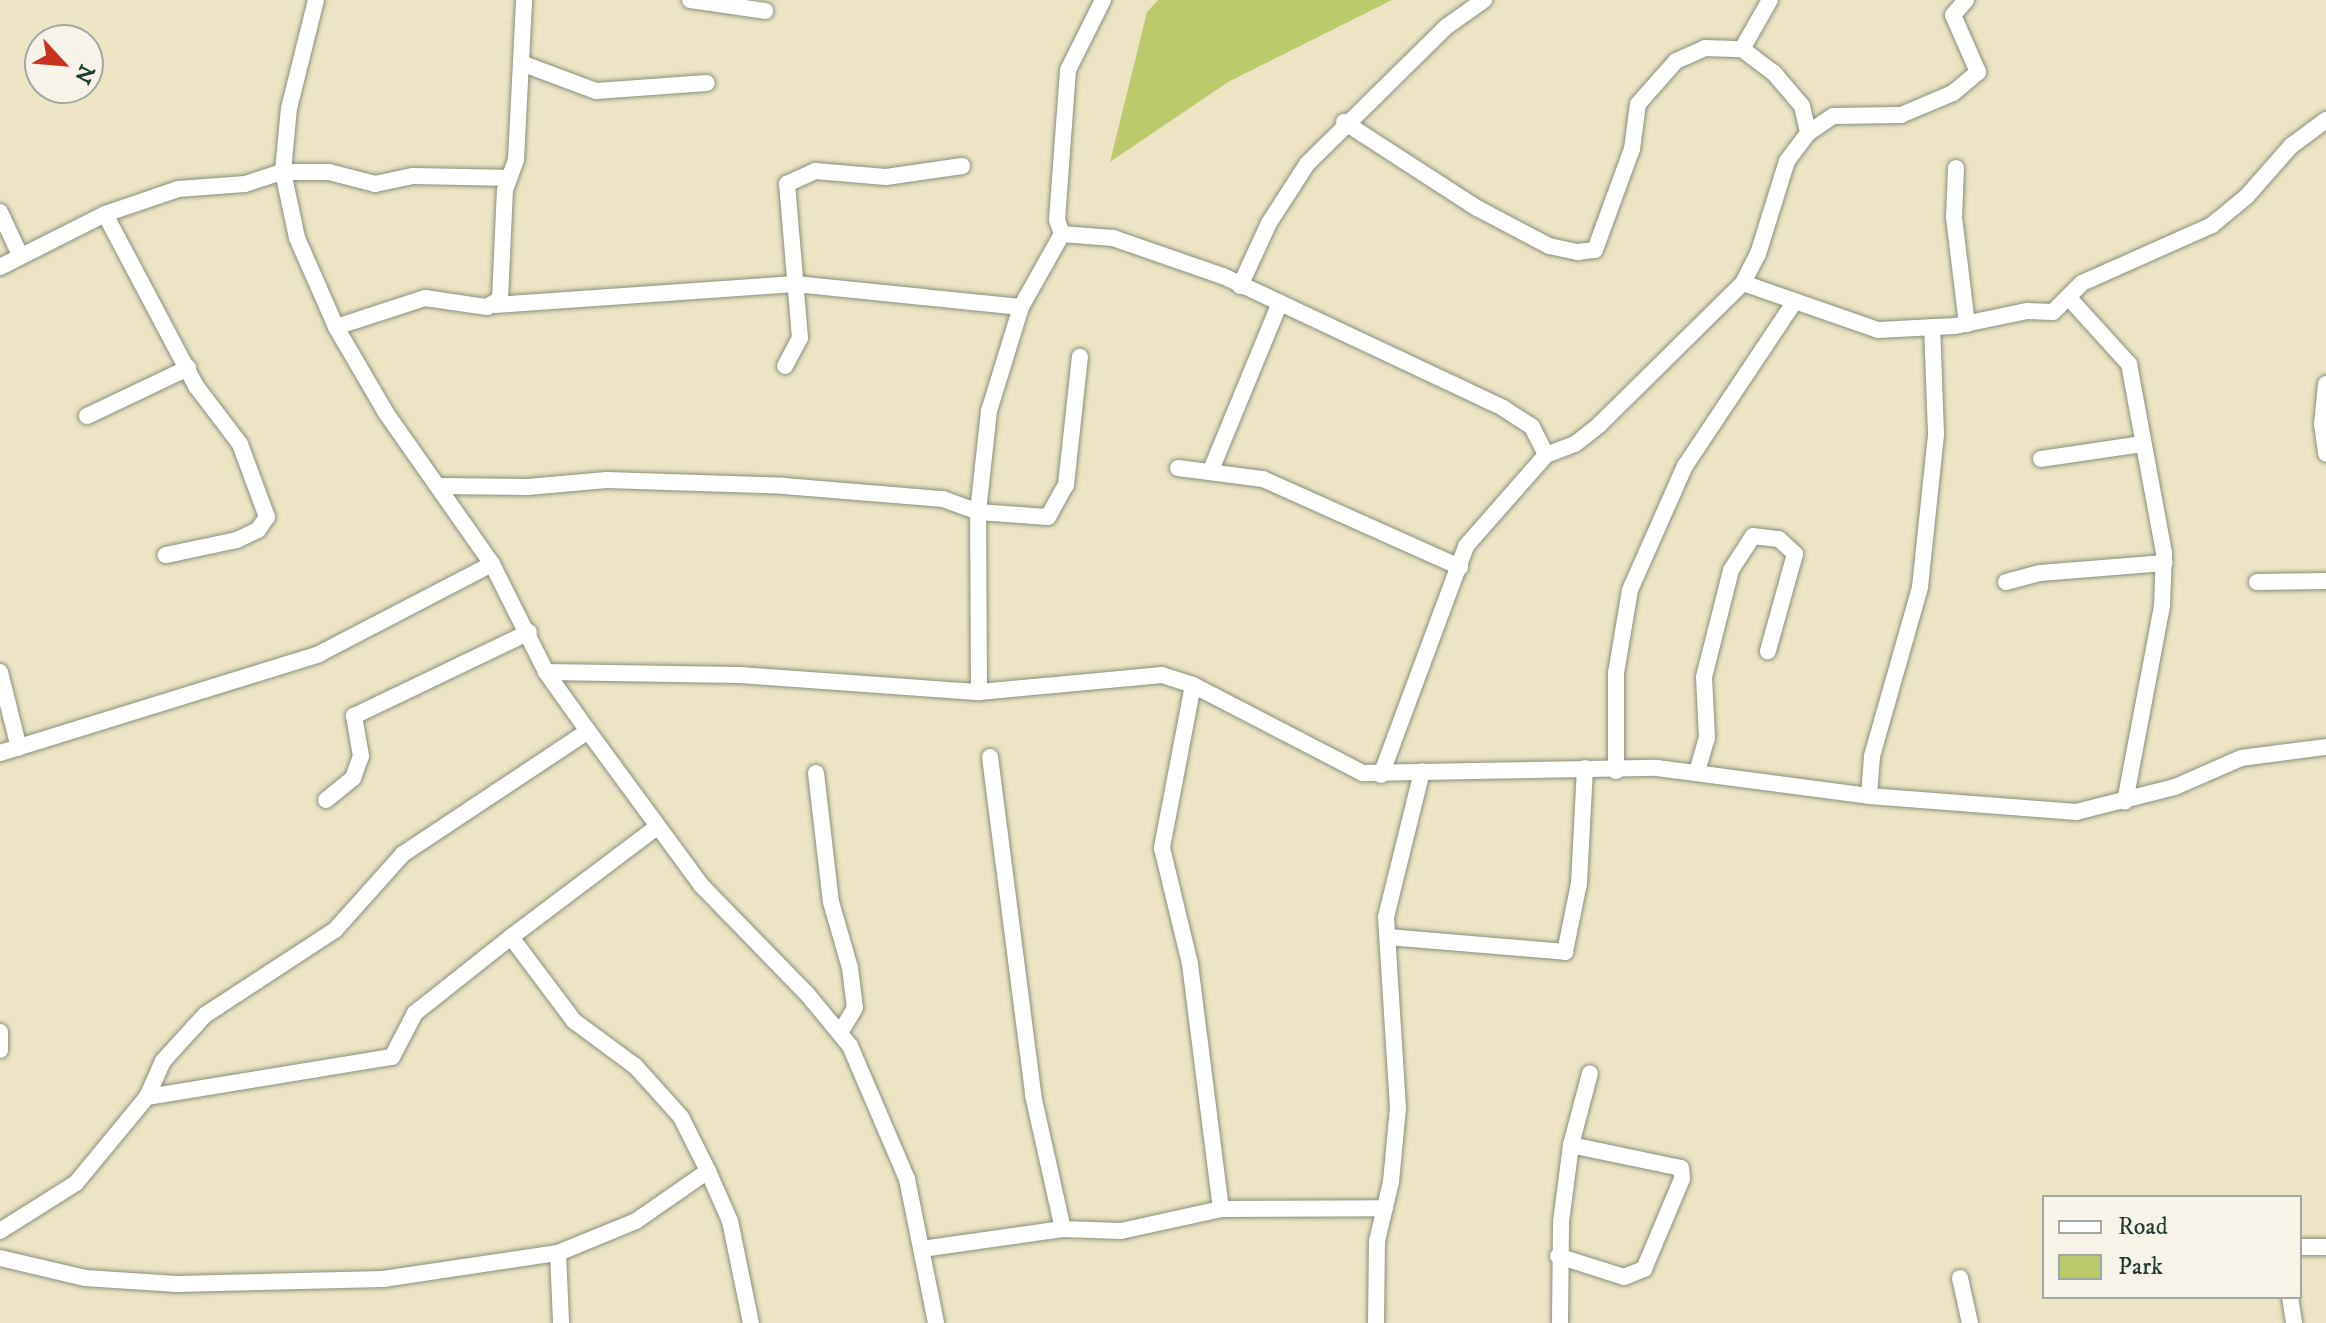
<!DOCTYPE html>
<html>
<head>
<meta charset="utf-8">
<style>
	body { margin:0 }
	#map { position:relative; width:2326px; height:1323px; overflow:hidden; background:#ece4c5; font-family:"IM FELL DW Pica",serif }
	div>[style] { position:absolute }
	.green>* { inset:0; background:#bdca6b }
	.roads { filter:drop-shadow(0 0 2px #86907c) drop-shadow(0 0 2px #86907c) }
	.street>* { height:16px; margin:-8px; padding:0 8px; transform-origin:8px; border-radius:8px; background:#fff }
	span { translate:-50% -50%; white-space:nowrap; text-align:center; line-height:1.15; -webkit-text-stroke:6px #f7f3e8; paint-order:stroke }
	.legend { position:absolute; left:2042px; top:1195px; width:260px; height:104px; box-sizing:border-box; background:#f7f3e8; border:2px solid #a1aaa0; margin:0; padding:10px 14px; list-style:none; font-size:24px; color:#1f3d34 }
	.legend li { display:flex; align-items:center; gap:16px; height:40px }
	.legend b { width:40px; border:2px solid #a1aaa0 }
	.north { position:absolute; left:24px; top:24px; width:80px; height:80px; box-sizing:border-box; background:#f7f3e8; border:2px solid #a1aaa0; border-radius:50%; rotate:116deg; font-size:22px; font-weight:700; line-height:32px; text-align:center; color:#1f3d34 }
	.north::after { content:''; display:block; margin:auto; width:28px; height:36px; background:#c8321e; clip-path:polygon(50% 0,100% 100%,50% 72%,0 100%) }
</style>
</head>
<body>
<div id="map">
	<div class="green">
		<div style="clip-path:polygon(1158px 0,1392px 0,1228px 82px,1110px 162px,1147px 12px)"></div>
	</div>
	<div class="roads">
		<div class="street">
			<div style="left:316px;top:0;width:111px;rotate:104deg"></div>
			<div style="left:289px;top:108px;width:64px;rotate:95.4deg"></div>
			<div style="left:283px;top:172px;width:67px;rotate:78deg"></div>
			<div style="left:297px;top:238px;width:97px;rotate:66.3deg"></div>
			<div style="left:336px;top:327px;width:99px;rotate:59.8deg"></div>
			<div style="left:386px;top:413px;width:184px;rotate:54.9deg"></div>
			<div style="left:492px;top:564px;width:121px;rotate:63.4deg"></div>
			<div style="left:546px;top:672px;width:72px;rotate:54.6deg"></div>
			<div style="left:588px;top:731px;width:191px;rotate:53.7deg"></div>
			<div style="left:701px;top:885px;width:153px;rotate:45.8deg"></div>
			<div style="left:808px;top:995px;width:66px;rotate:50.5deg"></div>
			<div style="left:850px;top:1046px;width:145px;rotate:66.8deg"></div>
			<div style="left:907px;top:1179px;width:147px;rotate:78.6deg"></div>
			<div style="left:690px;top:0;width:76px;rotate:8.3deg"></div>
			<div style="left:1103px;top:0;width:78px;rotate:116.6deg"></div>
			<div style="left:1068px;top:70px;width:150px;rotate:94.2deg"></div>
			<div style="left:1057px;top:220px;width:15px;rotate:70deg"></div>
			<div style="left:1062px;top:234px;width:51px;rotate:4.5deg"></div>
			<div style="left:1113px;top:238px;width:116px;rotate:19.1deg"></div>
			<div style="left:1223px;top:276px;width:310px;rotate:25.2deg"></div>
			<div style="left:1503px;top:408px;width:35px;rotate:33deg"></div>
			<div style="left:1532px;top:427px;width:31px;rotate:63deg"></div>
			<div style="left:1742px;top:49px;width:56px;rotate:-60.3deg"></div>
			<div style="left:521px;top:63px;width:80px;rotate:20.5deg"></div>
			<div style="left:596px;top:91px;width:111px;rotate:-4.1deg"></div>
			<div style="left:1344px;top:122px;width:158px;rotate:32.9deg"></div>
			<div style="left:1477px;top:208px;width:81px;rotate:27.8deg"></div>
			<div style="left:1549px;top:246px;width:30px;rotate:12deg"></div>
			<div style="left:1578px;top:252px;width:17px;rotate:-7deg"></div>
			<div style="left:1595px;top:250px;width:108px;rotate:-69.9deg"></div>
			<div style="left:1632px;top:149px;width:45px;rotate:-82.4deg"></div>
			<div style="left:1638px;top:104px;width:57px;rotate:-48.5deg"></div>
			<div style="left:1676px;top:61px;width:32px;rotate:-24deg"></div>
			<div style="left:1705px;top:48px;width:37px;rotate:2deg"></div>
			<div style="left:1742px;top:49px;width:40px;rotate:37deg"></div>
			<div style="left:1774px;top:73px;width:43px;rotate:49.7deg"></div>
			<div style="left:1802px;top:106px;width:28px;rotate:77deg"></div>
			<div style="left:1956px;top:168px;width:49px;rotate:92.3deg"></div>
			<div style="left:1954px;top:217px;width:108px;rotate:83.1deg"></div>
			<div style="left:0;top:212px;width:47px;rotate:65.1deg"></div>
			<div style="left:105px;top:214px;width:195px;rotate:62.1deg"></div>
			<div style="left:196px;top:386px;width:73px;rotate:52.8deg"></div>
			<div style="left:240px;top:444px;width:78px;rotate:69.7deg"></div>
			<div style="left:267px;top:517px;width:16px;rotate:125deg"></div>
			<div style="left:258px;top:530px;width:23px;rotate:155deg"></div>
			<div style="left:237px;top:540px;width:73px;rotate:168.1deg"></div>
			<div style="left:0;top:267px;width:118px;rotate:-26.8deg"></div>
			<div style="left:105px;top:214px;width:77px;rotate:-18.9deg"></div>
			<div style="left:178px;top:189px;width:67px;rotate:-4.3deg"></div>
			<div style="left:245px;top:184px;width:40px;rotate:-18deg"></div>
			<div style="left:283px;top:172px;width:46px"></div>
			<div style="left:329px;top:172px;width:48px;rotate:14.6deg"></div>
			<div style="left:375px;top:184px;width:39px;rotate:-12deg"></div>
			<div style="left:413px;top:176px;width:95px;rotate:1.2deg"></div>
			<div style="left:1743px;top:283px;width:143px;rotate:19.2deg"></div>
			<div style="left:1878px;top:330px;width:77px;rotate:-3deg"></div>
			<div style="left:1955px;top:326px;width:74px;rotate:-11.8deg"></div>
			<div style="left:2027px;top:311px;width:26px;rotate:2deg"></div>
			<div style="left:2053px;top:312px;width:41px;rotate:-45deg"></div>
			<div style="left:2082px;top:283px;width:142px;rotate:-24deg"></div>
			<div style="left:2212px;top:225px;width:45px;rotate:-39.6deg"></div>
			<div style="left:2247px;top:196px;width:67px;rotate:-48.7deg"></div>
			<div style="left:2291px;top:146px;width:44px;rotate:-36.6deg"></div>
			<div style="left:1240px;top:286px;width:69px;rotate:-65.3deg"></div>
			<div style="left:1269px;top:223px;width:70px;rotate:-57.2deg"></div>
			<div style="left:1307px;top:164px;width:195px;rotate:-44.6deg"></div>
			<div style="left:1446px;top:27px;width:47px;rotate:-35.4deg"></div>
			<div style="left:2070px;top:299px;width:88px;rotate:47.8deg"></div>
			<div style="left:2129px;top:364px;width:192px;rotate:79.5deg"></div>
			<div style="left:2164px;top:553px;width:53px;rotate:92.2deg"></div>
			<div style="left:2162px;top:606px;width:199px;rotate:100.7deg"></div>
			<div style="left:495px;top:305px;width:301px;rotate:-4deg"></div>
			<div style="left:795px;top:284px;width:227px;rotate:5.8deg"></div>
			<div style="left:336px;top:327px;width:94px;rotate:-18deg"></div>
			<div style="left:425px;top:298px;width:63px;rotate:8.3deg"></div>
			<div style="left:487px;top:307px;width:15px;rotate:-32deg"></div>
			<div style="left:500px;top:299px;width:109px;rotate:-87.4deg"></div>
			<div style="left:505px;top:190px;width:32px;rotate:-70deg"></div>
			<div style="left:516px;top:160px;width:160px;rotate:-87.1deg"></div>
			<div style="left:785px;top:366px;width:32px;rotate:-62deg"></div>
			<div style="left:800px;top:338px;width:155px;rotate:-94.8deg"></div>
			<div style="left:787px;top:184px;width:31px;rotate:-25deg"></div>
			<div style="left:815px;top:171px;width:71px;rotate:4.8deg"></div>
			<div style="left:886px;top:177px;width:77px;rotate:-8.2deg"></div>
			<div style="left:2326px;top:384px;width:40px;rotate:95.7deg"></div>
			<div style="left:2322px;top:424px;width:30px;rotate:82deg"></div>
			<div style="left:87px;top:416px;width:112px;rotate:-25.4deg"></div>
			<div style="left:2041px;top:459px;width:103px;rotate:-8.4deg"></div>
			<div style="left:1178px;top:468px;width:86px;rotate:7.4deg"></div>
			<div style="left:1263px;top:479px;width:216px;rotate:24.1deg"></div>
			<div style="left:1211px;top:470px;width:181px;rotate:-67.6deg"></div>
			<div style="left:441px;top:486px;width:87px;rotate:0.7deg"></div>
			<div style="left:528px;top:487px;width:79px;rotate:-5.1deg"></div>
			<div style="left:607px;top:480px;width:177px;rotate:1.9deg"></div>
			<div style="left:784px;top:486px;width:160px;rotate:4.7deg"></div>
			<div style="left:943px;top:499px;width:37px;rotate:20deg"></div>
			<div style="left:978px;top:512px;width:70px;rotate:4.1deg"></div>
			<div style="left:1048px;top:517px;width:37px;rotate:-61deg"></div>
			<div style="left:1066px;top:485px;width:129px;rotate:-83.8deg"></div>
			<div style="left:2006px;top:582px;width:35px;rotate:-15deg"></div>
			<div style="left:2040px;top:573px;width:125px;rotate:-4.6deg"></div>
			<div style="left:2257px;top:582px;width:69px;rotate:-0.8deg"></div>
			<div style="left:0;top:672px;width:78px;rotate:76deg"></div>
			<div style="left:546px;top:672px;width:194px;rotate:0.9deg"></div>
			<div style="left:740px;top:675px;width:240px;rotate:4.1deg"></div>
			<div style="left:979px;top:692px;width:184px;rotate:-5.3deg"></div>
			<div style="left:1162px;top:675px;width:33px;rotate:18deg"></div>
			<div style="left:1193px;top:685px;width:191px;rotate:27.4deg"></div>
			<div style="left:1363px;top:773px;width:294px;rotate:-1deg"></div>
			<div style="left:1657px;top:768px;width:214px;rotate:7.5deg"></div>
			<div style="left:1869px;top:796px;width:208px;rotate:4.4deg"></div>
			<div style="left:2076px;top:812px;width:102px;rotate:-14.2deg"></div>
			<div style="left:2175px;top:787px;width:72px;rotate:-23.7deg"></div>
			<div style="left:2241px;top:758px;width:86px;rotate:-7.4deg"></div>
			<div style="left:1193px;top:685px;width:166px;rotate:100.8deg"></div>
			<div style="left:1162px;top:848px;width:119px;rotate:76.4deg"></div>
			<div style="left:1190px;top:964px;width:247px;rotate:82.8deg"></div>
			<div style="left:979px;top:692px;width:180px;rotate:-90.3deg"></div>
			<div style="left:978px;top:512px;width:102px;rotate:-83.8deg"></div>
			<div style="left:989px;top:411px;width:109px;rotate:-72.9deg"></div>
			<div style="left:1021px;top:307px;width:84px;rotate:-60.7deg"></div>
			<div style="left:0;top:753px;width:334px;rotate:-17.2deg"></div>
			<div style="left:319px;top:654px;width:195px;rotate:-27.5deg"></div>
			<div style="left:990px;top:757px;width:341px;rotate:82.7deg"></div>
			<div style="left:1033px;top:1095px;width:137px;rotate:77.4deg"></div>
			<div style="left:1616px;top:771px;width:98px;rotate:-90deg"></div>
			<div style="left:1616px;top:673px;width:84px;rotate:-80.4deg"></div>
			<div style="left:1630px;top:590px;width:136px;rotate:-66.1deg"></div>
			<div style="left:1685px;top:466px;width:195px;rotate:-56.3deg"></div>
			<div style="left:1697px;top:772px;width:35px;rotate:-74deg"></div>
			<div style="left:1707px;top:738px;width:61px;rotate:-92.8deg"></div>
			<div style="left:1704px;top:677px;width:110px;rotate:-75.8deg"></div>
			<div style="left:1731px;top:570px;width:40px;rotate:-57.1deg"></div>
			<div style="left:1753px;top:536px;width:26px;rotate:7deg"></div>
			<div style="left:1779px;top:539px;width:22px;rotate:43deg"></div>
			<div style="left:1795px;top:554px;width:101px;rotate:105.6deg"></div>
			<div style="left:816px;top:773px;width:130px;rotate:83.4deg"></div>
			<div style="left:831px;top:902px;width:69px;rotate:73.9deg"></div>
			<div style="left:850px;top:968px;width:40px;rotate:82.9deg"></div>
			<div style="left:855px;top:1008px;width:29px;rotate:121deg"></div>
			<div style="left:1381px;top:775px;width:244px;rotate:-69.6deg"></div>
			<div style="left:1466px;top:546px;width:121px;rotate:-48.7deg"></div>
			<div style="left:1546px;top:455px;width:31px;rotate:-21deg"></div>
			<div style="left:1575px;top:444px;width:31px;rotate:-38deg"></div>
			<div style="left:1599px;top:425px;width:202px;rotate:-44.6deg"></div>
			<div style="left:1743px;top:283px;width:33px;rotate:-63deg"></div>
			<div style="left:1758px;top:254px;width:97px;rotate:-72.7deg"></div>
			<div style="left:1787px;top:161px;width:35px;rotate:-53deg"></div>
			<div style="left:1808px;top:133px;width:30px;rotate:-34deg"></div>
			<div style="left:1833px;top:116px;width:68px;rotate:-0.8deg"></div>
			<div style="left:1901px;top:115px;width:56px;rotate:-22.9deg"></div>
			<div style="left:1953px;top:93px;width:33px;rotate:-40deg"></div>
			<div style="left:1978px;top:72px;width:62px;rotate:-113.7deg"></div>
			<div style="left:1953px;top:15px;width:20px;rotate:-49deg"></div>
			<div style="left:1869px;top:796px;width:40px;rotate:-85.7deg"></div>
			<div style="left:1872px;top:756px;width:176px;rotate:-74.1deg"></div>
			<div style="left:1920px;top:587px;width:154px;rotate:-84deg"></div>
			<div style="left:1936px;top:434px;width:107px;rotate:-92.1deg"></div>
			<div style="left:326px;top:800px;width:35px;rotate:-39deg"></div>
			<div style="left:353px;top:778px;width:23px;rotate:-70deg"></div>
			<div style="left:361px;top:756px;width:41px;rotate:-99.9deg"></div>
			<div style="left:354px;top:716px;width:194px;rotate:-25.6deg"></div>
			<div style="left:1388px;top:937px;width:178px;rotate:4.8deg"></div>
			<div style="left:1565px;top:952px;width:70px;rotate:-78.5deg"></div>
			<div style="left:1579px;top:883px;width:115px;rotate:-87deg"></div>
			<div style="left:0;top:1032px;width:18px;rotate:90deg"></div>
			<div style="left:147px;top:1097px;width:248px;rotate:-9.3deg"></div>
			<div style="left:392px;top:1057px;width:50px;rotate:-62.4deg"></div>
			<div style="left:415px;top:1013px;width:122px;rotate:-38.4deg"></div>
			<div style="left:708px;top:1171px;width:55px;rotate:66.3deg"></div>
			<div style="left:730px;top:1221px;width:104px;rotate:78.4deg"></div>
			<div style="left:0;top:1231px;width:90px;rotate:-32.3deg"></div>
			<div style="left:76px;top:1183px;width:112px;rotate:-50.5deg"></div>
			<div style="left:147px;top:1097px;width:39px;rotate:-66deg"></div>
			<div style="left:163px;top:1061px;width:62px;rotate:-47.6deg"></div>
			<div style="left:205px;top:1015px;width:155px;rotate:-33.2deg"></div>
			<div style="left:335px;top:930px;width:102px;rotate:-48.2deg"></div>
			<div style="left:403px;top:854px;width:222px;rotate:-33.6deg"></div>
			<div style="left:2300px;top:1247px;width:26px"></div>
			<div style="left:922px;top:1249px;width:142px;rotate:-8.1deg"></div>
			<div style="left:1063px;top:1229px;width:58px;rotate:2deg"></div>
			<div style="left:1121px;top:1231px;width:102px;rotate:-12.4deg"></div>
			<div style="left:1221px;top:1209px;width:164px;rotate:-0.3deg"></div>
			<div style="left:558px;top:1253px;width:70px;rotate:87.5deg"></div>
			<div style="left:1558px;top:1256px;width:69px;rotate:17.7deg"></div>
			<div style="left:1624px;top:1277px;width:22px;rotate:-22deg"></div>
			<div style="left:1644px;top:1269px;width:98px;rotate:-67.1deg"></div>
			<div style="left:1682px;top:1179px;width:11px;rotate:-95deg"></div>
			<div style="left:1681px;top:1168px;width:112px;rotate:-168.2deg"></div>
			<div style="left:0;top:1258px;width:87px;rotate:13.2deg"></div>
			<div style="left:85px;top:1278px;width:92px;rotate:3.7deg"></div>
			<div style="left:177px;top:1284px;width:206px;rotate:-1.4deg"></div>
			<div style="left:383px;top:1279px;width:177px;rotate:-8.5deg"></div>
			<div style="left:558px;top:1253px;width:84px;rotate:-22.3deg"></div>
			<div style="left:636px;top:1221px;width:88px;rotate:-34.8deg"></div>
			<div style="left:708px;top:1171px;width:60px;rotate:-116.6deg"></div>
			<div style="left:681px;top:1117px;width:69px;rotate:-132deg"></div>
			<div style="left:635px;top:1066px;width:76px;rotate:-143.6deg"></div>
			<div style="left:574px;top:1021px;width:105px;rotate:-126.9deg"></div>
			<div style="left:511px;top:937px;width:183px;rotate:-37deg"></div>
			<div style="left:1960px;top:1278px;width:46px;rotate:77.5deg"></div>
			<div style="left:2290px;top:1297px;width:26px;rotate:81deg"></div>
			<div style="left:1376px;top:1323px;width:82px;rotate:-89.3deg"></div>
			<div style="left:1377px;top:1241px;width:61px;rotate:-76.7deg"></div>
			<div style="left:1391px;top:1182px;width:74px;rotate:-84.6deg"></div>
			<div style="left:1398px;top:1108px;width:191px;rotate:-93.6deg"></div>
			<div style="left:1386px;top:917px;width:150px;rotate:-76.1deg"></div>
			<div style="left:1560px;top:1323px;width:101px;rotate:-89.4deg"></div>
			<div style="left:1561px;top:1222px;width:78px;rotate:-82.6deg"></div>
			<div style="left:1571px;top:1145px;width:74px;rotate:-75.2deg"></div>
		</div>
	</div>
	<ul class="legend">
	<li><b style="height:10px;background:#fff"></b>Road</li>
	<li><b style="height:22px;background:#bdca6b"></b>Park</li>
	</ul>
	<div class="north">N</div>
</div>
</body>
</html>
